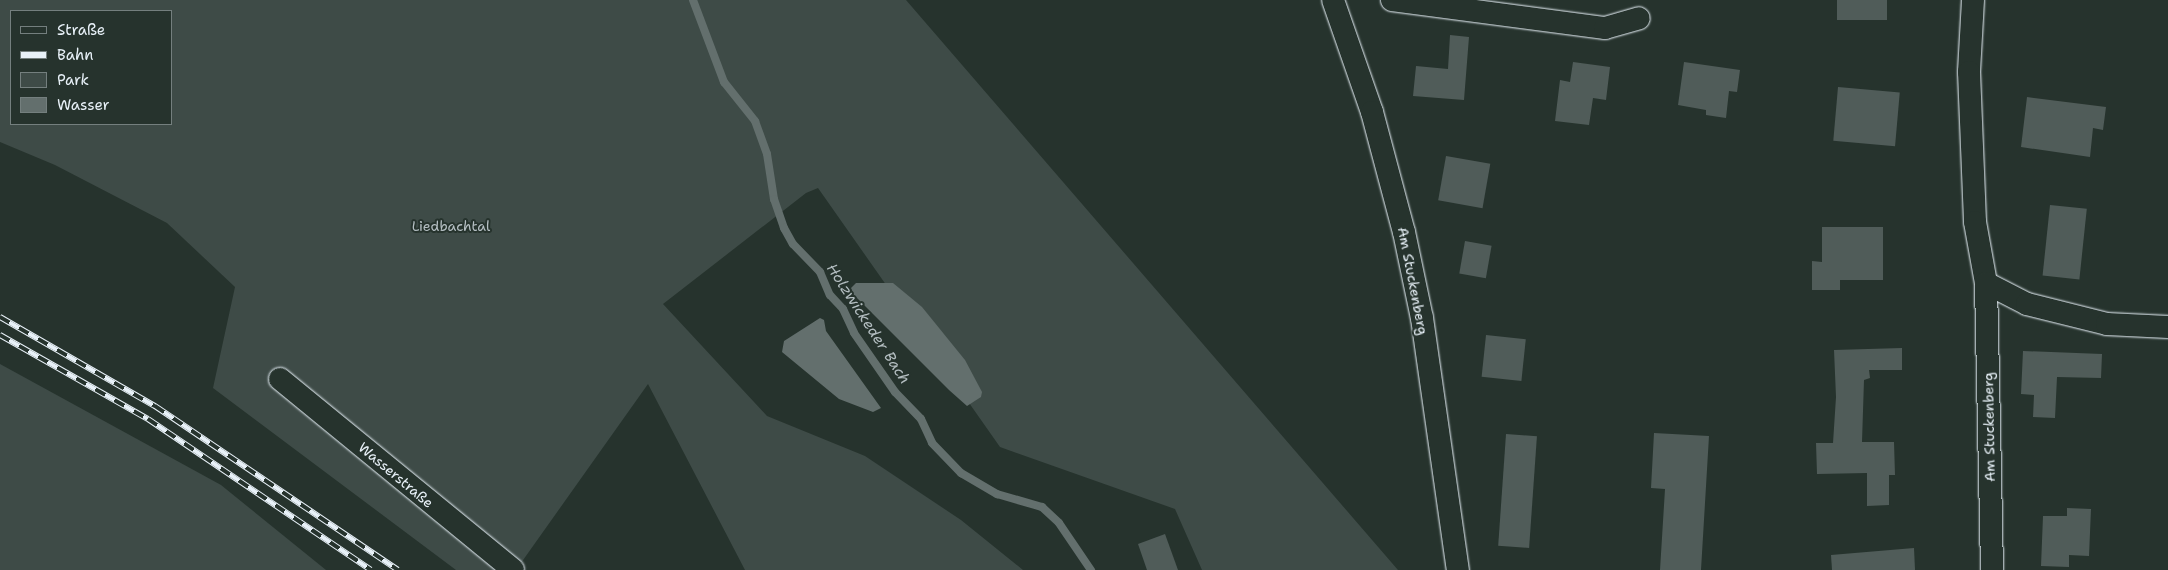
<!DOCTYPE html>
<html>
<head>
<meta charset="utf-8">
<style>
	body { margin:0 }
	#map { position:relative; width:2168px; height:570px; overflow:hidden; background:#26332d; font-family:"Shantell Sans",sans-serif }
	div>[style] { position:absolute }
	.green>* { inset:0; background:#3e4b47 }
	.water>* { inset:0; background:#636f6d }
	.stream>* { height:8px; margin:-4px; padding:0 4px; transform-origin:4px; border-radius:4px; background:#636f6d }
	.building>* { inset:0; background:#505c59; transform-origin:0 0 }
	.roads { filter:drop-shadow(0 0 1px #e8f1f8) drop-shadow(0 0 1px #e8f1f8) }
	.minor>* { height:22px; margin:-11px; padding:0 11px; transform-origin:11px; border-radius:11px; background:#26332d }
	.rail>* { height:5.5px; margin-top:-2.75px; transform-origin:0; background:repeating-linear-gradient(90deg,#26332d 0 11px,#e8f1f8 0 22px); box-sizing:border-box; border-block:1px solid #e8f1f8 }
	span { translate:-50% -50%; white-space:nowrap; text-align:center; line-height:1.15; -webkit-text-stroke:4px #26332d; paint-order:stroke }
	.park-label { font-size:14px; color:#b5bfc3 }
	.street-label { font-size:14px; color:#e8f1f8 }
	.water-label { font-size:15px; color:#b3bdc0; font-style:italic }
	.legend { position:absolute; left:10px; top:10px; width:162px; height:115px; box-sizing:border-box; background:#26332d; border:1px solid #747f7e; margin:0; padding:6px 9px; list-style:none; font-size:15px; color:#e8f1f8 }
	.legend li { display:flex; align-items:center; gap:10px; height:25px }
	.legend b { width:25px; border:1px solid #747f7e }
</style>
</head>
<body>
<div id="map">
	<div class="green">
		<div style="clip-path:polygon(evenodd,0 0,906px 0,1398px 570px,1202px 570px,1175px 509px,1000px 447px,818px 188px,806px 193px,663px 304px,767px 416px,865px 456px,961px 520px,1023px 570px,745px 570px,648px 384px,516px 570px,456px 570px,213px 388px,235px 287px,167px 223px,55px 165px,0 142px,0 0,11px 11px,171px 11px,171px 124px,11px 124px,11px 11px)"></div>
		<div style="clip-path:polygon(0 364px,221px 485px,326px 570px,0 570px)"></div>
	</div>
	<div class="water">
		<div style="clip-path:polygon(856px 283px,893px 283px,922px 307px,965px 360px,982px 392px,981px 397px,967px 406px,949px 390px,854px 295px,851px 288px)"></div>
		<div style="clip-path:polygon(820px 318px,824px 320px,826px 331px,881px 408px,873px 412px,839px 399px,782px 352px,784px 341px)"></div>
	</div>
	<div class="stream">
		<div style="left:693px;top:0;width:88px;rotate:69.3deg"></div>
		<div style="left:724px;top:82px;width:50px;rotate:51.5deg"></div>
		<div style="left:755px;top:121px;width:35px;rotate:70deg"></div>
		<div style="left:767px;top:154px;width:46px;rotate:81.2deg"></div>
		<div style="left:774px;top:199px;width:31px;rotate:71deg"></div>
		<div style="left:784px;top:228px;width:18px;rotate:61deg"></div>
		<div style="left:793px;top:244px;width:39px;rotate:46deg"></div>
		<div style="left:820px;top:272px;width:25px;rotate:67deg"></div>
		<div style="left:830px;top:295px;width:19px;rotate:47deg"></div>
		<div style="left:843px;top:309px;width:26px;rotate:65deg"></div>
		<div style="left:854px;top:333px;width:72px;rotate:55.2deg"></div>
		<div style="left:895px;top:392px;width:37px;rotate:46deg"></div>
		<div style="left:921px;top:419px;width:26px;rotate:65deg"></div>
		<div style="left:932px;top:443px;width:42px;rotate:46deg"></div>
		<div style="left:961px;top:473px;width:42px;rotate:30.3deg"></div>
		<div style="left:997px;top:494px;width:47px;rotate:16.1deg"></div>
		<div style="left:1042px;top:507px;width:23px;rotate:43deg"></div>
		<div style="left:1059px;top:523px;width:57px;rotate:55.8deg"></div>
	</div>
	<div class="building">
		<div style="left:1837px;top:0;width:50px;height:20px"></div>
		<div style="clip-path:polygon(1450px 35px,1469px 37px,1464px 100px,1413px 96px,1416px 66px,1448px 69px)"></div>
		<div style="clip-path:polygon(1573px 62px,1610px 67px,1606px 100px,1593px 98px,1589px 125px,1555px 121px,1560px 80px,1570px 82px)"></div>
		<div style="clip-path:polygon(1684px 62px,1740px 70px,1737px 92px,1729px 91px,1726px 118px,1706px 115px,1706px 110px,1678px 105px)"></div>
		<div style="left:1838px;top:87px;width:62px;height:54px;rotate:5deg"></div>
		<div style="clip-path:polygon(2027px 97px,2106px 107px,2103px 130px,2093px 128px,2090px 157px,2021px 147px)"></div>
		<div style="left:1446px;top:156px;width:45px;height:45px;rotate:10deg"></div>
		<div style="left:2050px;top:205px;width:37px;height:71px;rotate:6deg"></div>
		<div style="clip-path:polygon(1822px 227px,1883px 227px,1883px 280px,1840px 280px,1840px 290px,1812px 290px,1812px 261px,1822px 262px)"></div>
		<div style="left:1465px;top:241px;width:27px;height:33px;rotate:10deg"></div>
		<div style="left:1486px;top:335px;width:40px;height:42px;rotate:6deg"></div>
		<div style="clip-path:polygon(1902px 348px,1902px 370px,1869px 370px,1870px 378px,1864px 380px,1862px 442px,1894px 442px,1895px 475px,1889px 475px,1889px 505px,1867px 506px,1867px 473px,1817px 474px,1816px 443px,1833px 443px,1836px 397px,1834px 350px)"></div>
		<div style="clip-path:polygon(2023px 351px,2102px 354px,2101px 378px,2057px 377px,2055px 418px,2033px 417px,2034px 395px,2021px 394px)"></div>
		<div style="clip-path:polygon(1654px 433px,1709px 436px,1701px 570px,1660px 570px,1665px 489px,1651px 488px)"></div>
		<div style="left:1506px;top:434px;width:31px;height:112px;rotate:4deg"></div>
		<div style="clip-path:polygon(2067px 508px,2091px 509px,2089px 556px,2069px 555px,2069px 567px,2041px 566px,2043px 516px,2067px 516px)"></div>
		<div style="clip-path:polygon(1165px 534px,1178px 570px,1147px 570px,1138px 544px)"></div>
		<div style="clip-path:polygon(1914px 548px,1915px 570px,1832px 570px,1831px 555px)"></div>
	</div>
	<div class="roads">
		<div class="minor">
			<div style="left:1333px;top:0;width:119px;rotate:70.8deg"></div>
			<div style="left:1372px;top:112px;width:124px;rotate:75.1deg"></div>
			<div style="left:1404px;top:232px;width:88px;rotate:78.2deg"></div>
			<div style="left:1422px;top:318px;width:255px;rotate:81.9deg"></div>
			<div style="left:1392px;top:0;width:215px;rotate:7.5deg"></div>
			<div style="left:1605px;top:28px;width:35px;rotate:-16deg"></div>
			<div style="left:1973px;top:0;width:72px;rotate:93.2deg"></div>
			<div style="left:1969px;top:72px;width:150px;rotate:87.7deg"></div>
			<div style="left:1975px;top:222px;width:62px;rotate:79.8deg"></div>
			<div style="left:1986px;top:283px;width:46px;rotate:27.1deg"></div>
			<div style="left:2027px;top:304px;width:82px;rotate:14deg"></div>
			<div style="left:2107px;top:324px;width:61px;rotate:2.8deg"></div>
			<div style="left:1986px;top:283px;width:287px;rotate:88.8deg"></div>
			<div style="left:280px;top:379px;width:301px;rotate:39.3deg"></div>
		</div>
	</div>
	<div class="rail">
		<div style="left:0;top:317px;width:179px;rotate:29.9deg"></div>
		<div style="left:155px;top:406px;width:293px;rotate:34deg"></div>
		<div style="left:0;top:335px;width:170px;rotate:29.6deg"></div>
		<div style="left:148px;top:419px;width:269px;rotate:34.1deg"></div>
	</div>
	<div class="park-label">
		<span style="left:451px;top:226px">Liedbachtal</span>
	</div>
	<div class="street-label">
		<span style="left:1413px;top:281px;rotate:79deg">Am Stuckenberg</span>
		<span style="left:1989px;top:427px;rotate:-91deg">Am Stuckenberg</span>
		<span style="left:396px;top:475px;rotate:40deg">Wasserstraße</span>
	</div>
	<div class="water-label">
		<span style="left:868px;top:324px;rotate:57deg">Holzwickeder Bach</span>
	</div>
	<ul class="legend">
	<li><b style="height:6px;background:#26332d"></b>Straße</li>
	<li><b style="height:6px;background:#e8f1f8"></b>Bahn</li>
	<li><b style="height:14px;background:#3e4b47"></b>Park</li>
	<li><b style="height:14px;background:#636f6d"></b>Wasser</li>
	</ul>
</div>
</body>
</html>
